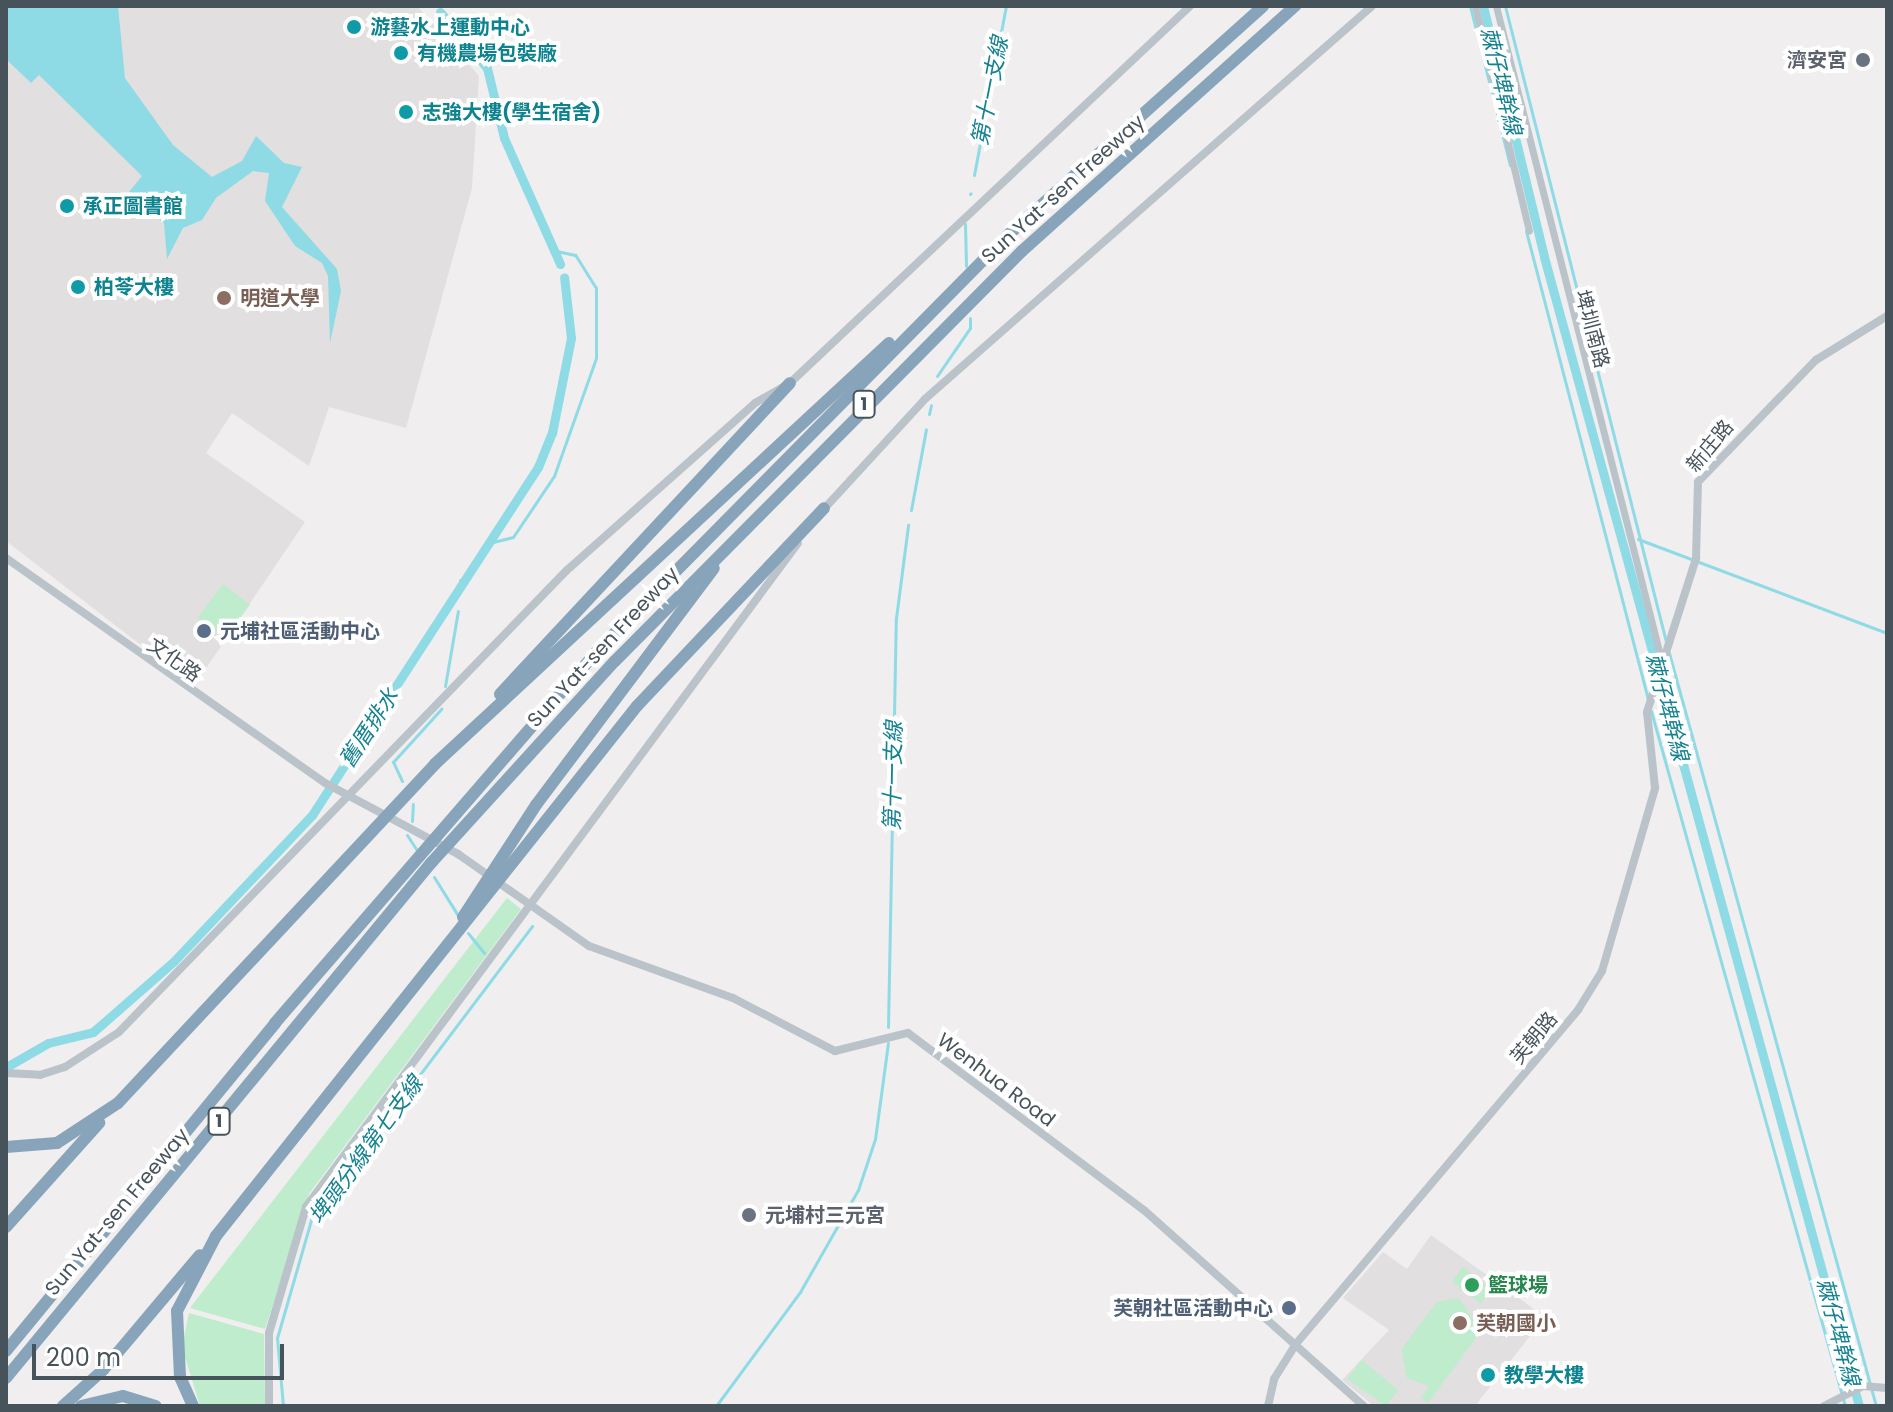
<!DOCTYPE html>
<html>
<head>
<meta charset="utf-8">
<style>
	body { margin:0 }
	#map { position:relative; width:1893px; height:1412px; overflow:hidden; background:#f0eeee; font-family:Poppins,"Noto Sans TC",sans-serif }
	div>[style] { position:absolute }
	.education>* { inset:0; background:#e1dfdf }
	.green>* { inset:0; background:#beeccc; transform-origin:0 0 }
	.water>* { inset:0; background:#8edbe6 }
	.stream>* { height:3px; margin:-1.5px; padding:0 1.5px; transform-origin:1.5px; border-radius:1.5px; background:#8edbe6 }
	.canal>* { height:9px; margin:-4.5px; padding:0 4.5px; transform-origin:4.5px; border-radius:4.5px; background:#8edbe6 }
	.minor>* { height:7px; margin:-3.5px; padding:0 3.5px; transform-origin:3.5px; border-radius:3.5px; background:#bac3ca }
	.tertiary>* { height:8px; margin:-4px; padding:0 4px; transform-origin:4px; border-radius:4px; background:#bac3ca }
	.motorway>* { height:12px; margin:-6px; padding:0 6px; transform-origin:6px; border-radius:6px; background:#88a4ba }
	.dots>* { width:22px; height:22px; translate:-50% -50%; box-sizing:border-box; border:4px solid #fff; border-radius:50% }
	span { translate:-50% -50%; white-space:nowrap; text-align:center; line-height:1.15; -webkit-text-stroke:8px #fff; paint-order:stroke }
	.shield-label span { padding:2px 6px; background:#fff; border:2px solid; border-radius:6px; -webkit-text-stroke-width:0 }
	.shield-label { font-size:18px; color:#47535a; font-weight:700 }
	.culture-label { font-size:20px; color:#0d838f; font-weight:700 }
	.left { translate:0 -50%; text-align:left }
	.worship-label { font-size:20px; color:#5b616d; font-weight:700 }
	.right { translate:-100% -50%; text-align:right }
	.street-label { font-size:20px; color:#47535a }
	.education-label { font-size:20px; color:#785e54; font-weight:700 }
	.service-label { font-size:20px; color:#4e5e75; font-weight:700 }
	.leisure-label { font-size:20px; color:#27864d; font-weight:700 }
	.water-label { font-size:22px; color:#158291; font-style:italic }
	.frame { position:absolute; inset:0; border:8px solid #47535a; pointer-events:none }
	.scale { position:absolute; left:32px; top:1344px; width:252px; height:36px; box-sizing:border-box; border:4px solid #47535a; border-top:0; padding-left:10px; font-size:24px; line-height:28px; white-space:nowrap; color:#47535a; -webkit-text-stroke:6px #fff; paint-order:stroke }
</style>
</head>
<body>
<div id="map">
	<div class="education">
		<div style="clip-path:polygon(6px 6px,417px 6px,479px 76px,472px 188px,406px 428px,329px 407px,309px 466px,232px 413px,206px 453px,305px 522px,194px 686px,6px 541px)"></div>
		<div style="clip-path:polygon(1431px 1235px,1545px 1317px,1475px 1406px,1374px 1406px,1342px 1380px,1389px 1330px,1343px 1298px,1383px 1252px,1407px 1269px)"></div>
	</div>
	<div class="green">
		<div style="left:223px;top:584px;width:34px;height:42px;rotate:37deg"></div>
		<div style="clip-path:polygon(507px 898px,521px 909px,309px 1194px,265px 1329px,190px 1308px)"></div>
		<div style="left:1463px;top:1267px;width:36px;height:18px;rotate:38deg"></div>
		<div style="clip-path:polygon(1459px 1298px,1477px 1325px,1487px 1323px,1428px 1403px,1421px 1398px,1429px 1386px,1407px 1378px,1401px 1350px,1437px 1302px)"></div>
		<div style="clip-path:polygon(189px 1313px,264px 1334px,265px 1406px,200px 1406px,182px 1347px)"></div>
		<div style="clip-path:polygon(1362px 1360px,1398px 1390px,1386px 1406px,1347px 1379px)"></div>
	</div>
	<div class="water">
		<div style="clip-path:polygon(6px 6px,118px 6px,125px 78px,173px 145px,212px 177px,242px 161px,256px 136px,284px 163px,302px 167px,282px 207px,337px 269px,341px 291px,330px 343px,328px 276px,322px 263px,295px 246px,265px 201px,269px 173px,253px 171px,216px 198px,202px 220px,183px 228px,167px 259px,164px 223px,129px 192px,142px 176px,39px 75px,31px 83px,8px 61px)"></div>
	</div>
	<div class="stream">
		<div style="left:1470px;top:6px;width:164px;rotate:75.9deg"></div>
		<div style="left:1505px;top:6px;width:656px;rotate:75.79deg"></div>
		<div style="left:974px;top:175px;width:172px;rotate:-79.3deg"></div>
		<div style="left:970px;top:194px;width:1px;rotate:-45deg"></div>
		<div style="left:965px;top:224px;width:42px;rotate:88.6deg"></div>
		<div style="left:1526px;top:231px;width:485px;rotate:75.4deg"></div>
		<div style="left:937px;top:376px;width:58px;rotate:-55.5deg"></div>
		<div style="left:970px;top:328px;width:10px;rotate:-90deg"></div>
		<div style="left:929px;top:414px;width:9px;rotate:-77deg"></div>
		<div style="left:911px;top:510px;width:82px;rotate:-79.5deg"></div>
		<div style="left:1638px;top:539px;width:266px;rotate:20.7deg"></div>
		<div style="left:485px;top:544px;width:29px;rotate:-14deg"></div>
		<div style="left:513px;top:537px;width:73px;rotate:-56.1deg"></div>
		<div style="left:554px;top:476px;width:125px;rotate:-70.4deg"></div>
		<div style="left:596px;top:358px;width:70px;rotate:-90deg"></div>
		<div style="left:596px;top:288px;width:39px;rotate:-122deg"></div>
		<div style="left:575px;top:255px;width:19px;rotate:-168deg"></div>
		<div style="left:460px;top:589px;width:9px;rotate:-90deg"></div>
		<div style="left:1669px;top:653px;width:781px;rotate:74.63deg"></div>
		<div style="left:445px;top:686px;width:76px;rotate:-80.2deg"></div>
		<div style="left:1651px;top:711px;width:722px;rotate:74.4deg"></div>
		<div style="left:402px;top:781px;width:21px;rotate:-115deg"></div>
		<div style="left:393px;top:762px;width:72px;rotate:-47.8deg"></div>
		<div style="left:412px;top:821px;width:17px;rotate:-87deg"></div>
		<div style="left:407px;top:835px;width:20px;rotate:57deg"></div>
		<div style="left:434px;top:877px;width:47px;rotate:58deg"></div>
		<div style="left:468px;top:933px;width:26px;rotate:51deg"></div>
		<div style="left:888px;top:1027px;width:409px;rotate:-88.9deg"></div>
		<div style="left:896px;top:618px;width:94px;rotate:-82.6deg"></div>
		<div style="left:283px;top:1406px;width:68px;rotate:-95deg"></div>
		<div style="left:277px;top:1338px;width:126px;rotate:-73.9deg"></div>
		<div style="left:312px;top:1217px;width:365px;rotate:-52.9deg"></div>
		<div style="left:716px;top:1406px;width:142px;rotate:-53.6deg"></div>
		<div style="left:800px;top:1292px;width:117px;rotate:-60.4deg"></div>
		<div style="left:858px;top:1190px;width:54px;rotate:-71.6deg"></div>
		<div style="left:875px;top:1139px;width:97px;rotate:-82.3deg"></div>
	</div>
	<div class="canal">
		<div style="left:1483px;top:6px;width:258px;rotate:76.3deg"></div>
		<div style="left:1544px;top:257px;width:1191px;rotate:74.67deg"></div>
		<div style="left:440px;top:12px;width:73px;rotate:50deg"></div>
		<div style="left:487px;top:68px;width:72px;rotate:76.3deg"></div>
		<div style="left:504px;top:138px;width:138px;rotate:66deg"></div>
		<div style="left:8px;top:1066px;width:46px;rotate:-29.9deg"></div>
		<div style="left:48px;top:1043px;width:46px;rotate:-13.7deg"></div>
		<div style="left:93px;top:1032px;width:108px;rotate:-41.2deg"></div>
		<div style="left:174px;top:961px;width:201px;rotate:-46.6deg"></div>
		<div style="left:312px;top:815px;width:415px;rotate:-57deg"></div>
		<div style="left:538px;top:467px;width:37px;rotate:-68deg"></div>
		<div style="left:552px;top:433px;width:97px;rotate:-78.7deg"></div>
		<div style="left:571px;top:338px;width:61px;rotate:-96.5deg"></div>
	</div>
	<div class="minor">
		<div style="left:1475px;top:6px;width:231px;rotate:76.5deg"></div>
		<div style="left:1496px;top:6px;width:674px;rotate:75.82deg"></div>
	</div>
	<div class="tertiary">
		<div style="left:823px;top:510px;width:151px;rotate:-47.4deg"></div>
		<div style="left:925px;top:399px;width:595px;rotate:-41.32deg"></div>
		<div style="left:6px;top:558px;width:390px;rotate:35.2deg"></div>
		<div style="left:325px;top:783px;width:151px;rotate:28.1deg"></div>
		<div style="left:458px;top:854px;width:160px;rotate:35.1deg"></div>
		<div style="left:589px;top:946px;width:153px;rotate:19.9deg"></div>
		<div style="left:733px;top:998px;width:115px;rotate:27.5deg"></div>
		<div style="left:835px;top:1051px;width:75px;rotate:-13.9deg"></div>
		<div style="left:908px;top:1033px;width:296px;rotate:36.9deg"></div>
		<div style="left:1145px;top:1211px;width:293px;rotate:41.7deg"></div>
		<div style="left:6px;top:1073px;width:34px;rotate:3deg"></div>
		<div style="left:40px;top:1075px;width:26px;rotate:-18deg"></div>
		<div style="left:65px;top:1067px;width:64px;rotate:-32.9deg"></div>
		<div style="left:119px;top:1032px;width:642px;rotate:-45.88deg"></div>
		<div style="left:566px;top:571px;width:253px;rotate:-41.6deg"></div>
		<div style="left:755px;top:403px;width:40px;rotate:-29.7deg"></div>
		<div style="left:790px;top:383px;width:550px;rotate:-43.3deg"></div>
		<div style="left:269px;top:1406px;width:73px;rotate:-90deg"></div>
		<div style="left:269px;top:1333px;width:131px;rotate:-73.6deg"></div>
		<div style="left:306px;top:1207px;width:826px;rotate:-53.46deg"></div>
		<div style="left:1268px;top:1406px;width:28px;rotate:-77deg"></div>
		<div style="left:1274px;top:1379px;width:40px;rotate:-58deg"></div>
		<div style="left:1295px;top:1345px;width:439px;rotate:-49.8deg"></div>
		<div style="left:1578px;top:1010px;width:46px;rotate:-58.4deg"></div>
		<div style="left:1602px;top:971px;width:191px;rotate:-73.8deg"></div>
		<div style="left:1655px;top:788px;width:76px;rotate:-96deg"></div>
		<div style="left:1647px;top:712px;width:162px;rotate:-72.3deg"></div>
		<div style="left:1696px;top:558px;width:76px;rotate:-88.5deg"></div>
		<div style="left:1698px;top:482px;width:170px;rotate:-46deg"></div>
		<div style="left:1816px;top:360px;width:84px;rotate:-31.8deg"></div>
		<div style="left:1824px;top:1406px;width:44px;rotate:-27.1deg"></div>
		<div style="left:1863px;top:1386px;width:24px;rotate:5deg"></div>
	</div>
	<div class="motorway">
		<div style="left:500px;top:694px;width:425px;rotate:-47deg"></div>
		<div style="left:463px;top:917px;width:134px;rotate:-56.9deg"></div>
		<div style="left:536px;top:805px;width:296px;rotate:-53.1deg"></div>
		<div style="left:6px;top:1147px;width:51px;rotate:-4.5deg"></div>
		<div style="left:57px;top:1143px;width:73px;rotate:-33.3deg"></div>
		<div style="left:118px;top:1103px;width:464px;rotate:-46.9deg"></div>
		<div style="left:435px;top:764px;width:619px;rotate:-42.84deg"></div>
		<div style="left:6px;top:1227px;width:140px;rotate:-48.2deg"></div>
		<div style="left:6px;top:1351px;width:424px;rotate:-50.6deg"></div>
		<div style="left:275px;top:1023px;width:498px;rotate:-49.1deg"></div>
		<div style="left:601px;top:647px;width:578px;rotate:-45.35deg"></div>
		<div style="left:1007px;top:236px;width:344px;rotate:-41.9deg"></div>
		<div style="left:6px;top:1378px;width:668px;rotate:-50.47deg"></div>
		<div style="left:431px;top:863px;width:273px;rotate:-47.7deg"></div>
		<div style="left:615px;top:661px;width:578px;rotate:-45.21deg"></div>
		<div style="left:1022px;top:251px;width:367px;rotate:-41.9deg"></div>
		<div style="left:63px;top:1406px;width:54px;rotate:-42deg"></div>
		<div style="left:103px;top:1370px;width:150px;rotate:-49.9deg"></div>
		<div style="left:81px;top:1406px;width:43px;rotate:-13.4deg"></div>
		<div style="left:123px;top:1396px;width:34px;rotate:17deg"></div>
		<div style="left:193px;top:1406px;width:32px;rotate:-114deg"></div>
		<div style="left:180px;top:1377px;width:66px;rotate:-92.6deg"></div>
		<div style="left:177px;top:1311px;width:85px;rotate:-62.5deg"></div>
		<div style="left:216px;top:1236px;width:677px;rotate:-51.54deg"></div>
		<div style="left:637px;top:706px;width:272px;rotate:-46.6deg"></div>
	</div>
	<div class="dots">
		<div style="left:354px;top:27px;background:#0f9aa8"></div>
		<div style="left:401px;top:53px;background:#0f9aa8"></div>
		<div style="left:1863px;top:60px;background:#6b7280"></div>
		<div style="left:406px;top:112px;background:#0f9aa8"></div>
		<div style="left:67px;top:206px;background:#0f9aa8"></div>
		<div style="left:78px;top:287px;background:#0f9aa8"></div>
		<div style="left:224px;top:298px;background:#8d6e63"></div>
		<div style="left:204px;top:631px;background:#5c6f8a"></div>
		<div style="left:749px;top:1215px;background:#6b7280"></div>
		<div style="left:1472px;top:1285px;background:#2e9e5b"></div>
		<div style="left:1289px;top:1308px;background:#5c6f8a"></div>
		<div style="left:1460px;top:1323px;background:#8d6e63"></div>
		<div style="left:1488px;top:1375px;background:#0f9aa8"></div>
	</div>
	<div class="shield-label">
		<span style="left:864px;top:404px">1</span>
		<span style="left:219px;top:1121px">1</span>
	</div>
	<div class="culture-label">
		<span class="left" style="left:370px;top:27px">游藝水上運動中心</span>
		<span class="left" style="left:417px;top:53px">有機農場包裝廠</span>
		<span class="left" style="left:422px;top:112px">志強大樓(學生宿舍)</span>
		<span class="left" style="left:83px;top:206px">承正圖書館</span>
		<span class="left" style="left:94px;top:287px">柏苓大樓</span>
		<span class="left" style="left:1504px;top:1375px">教學大樓</span>
	</div>
	<div class="worship-label">
		<span class="right" style="left:1847px;top:60px">濟安宮</span>
		<span class="left" style="left:765px;top:1215px">元埔村三元宮</span>
	</div>
	<div class="street-label">
		<span style="left:1063px;top:189px;rotate:-42deg">Sun Yat-sen Freeway</span>
		<span style="left:1592px;top:329px;rotate:75deg">埤圳南路</span>
		<span style="left:1710px;top:446px;rotate:-50deg">新庄路</span>
		<span style="left:603px;top:647px;rotate:-47deg">Sun Yat-sen Freeway</span>
		<span style="left:174px;top:660px;rotate:35deg">文化路</span>
		<span style="left:1534px;top:1038px;rotate:-50deg">芙朝路</span>
		<span style="left:996px;top:1080px;rotate:37deg">Wenhua Road</span>
		<span style="left:117px;top:1212px;rotate:-50deg">Sun Yat-sen Freeway</span>
	</div>
	<div class="education-label">
		<span class="left" style="left:240px;top:298px">明道大學</span>
		<span class="left" style="left:1476px;top:1323px">芙朝國小</span>
	</div>
	<div class="service-label">
		<span class="left" style="left:220px;top:631px">元埔社區活動中心</span>
		<span class="right" style="left:1273px;top:1308px">芙朝社區活動中心</span>
	</div>
	<div class="leisure-label">
		<span class="left" style="left:1488px;top:1285px">籃球場</span>
	</div>
	<div class="water-label">
		<span style="left:1501px;top:81px;rotate:76deg">棘仔埤幹線</span>
		<span style="left:990px;top:91px;rotate:-79deg">第十一支線</span>
		<span style="left:1667px;top:707px;rotate:75deg">棘仔埤幹線</span>
		<span style="left:369px;top:728px;rotate:-57deg">舊厝排水</span>
		<span style="left:893px;top:776px;rotate:-89deg">第十一支線</span>
		<span style="left:366px;top:1150px;rotate:-54deg">埤頭分線第七支線</span>
		<span style="left:1838px;top:1332px;rotate:75deg">棘仔埤幹線</span>
	</div>
	<div class="frame"></div>
	<div class="scale">200 m</div>
</div>
</body>
</html>
